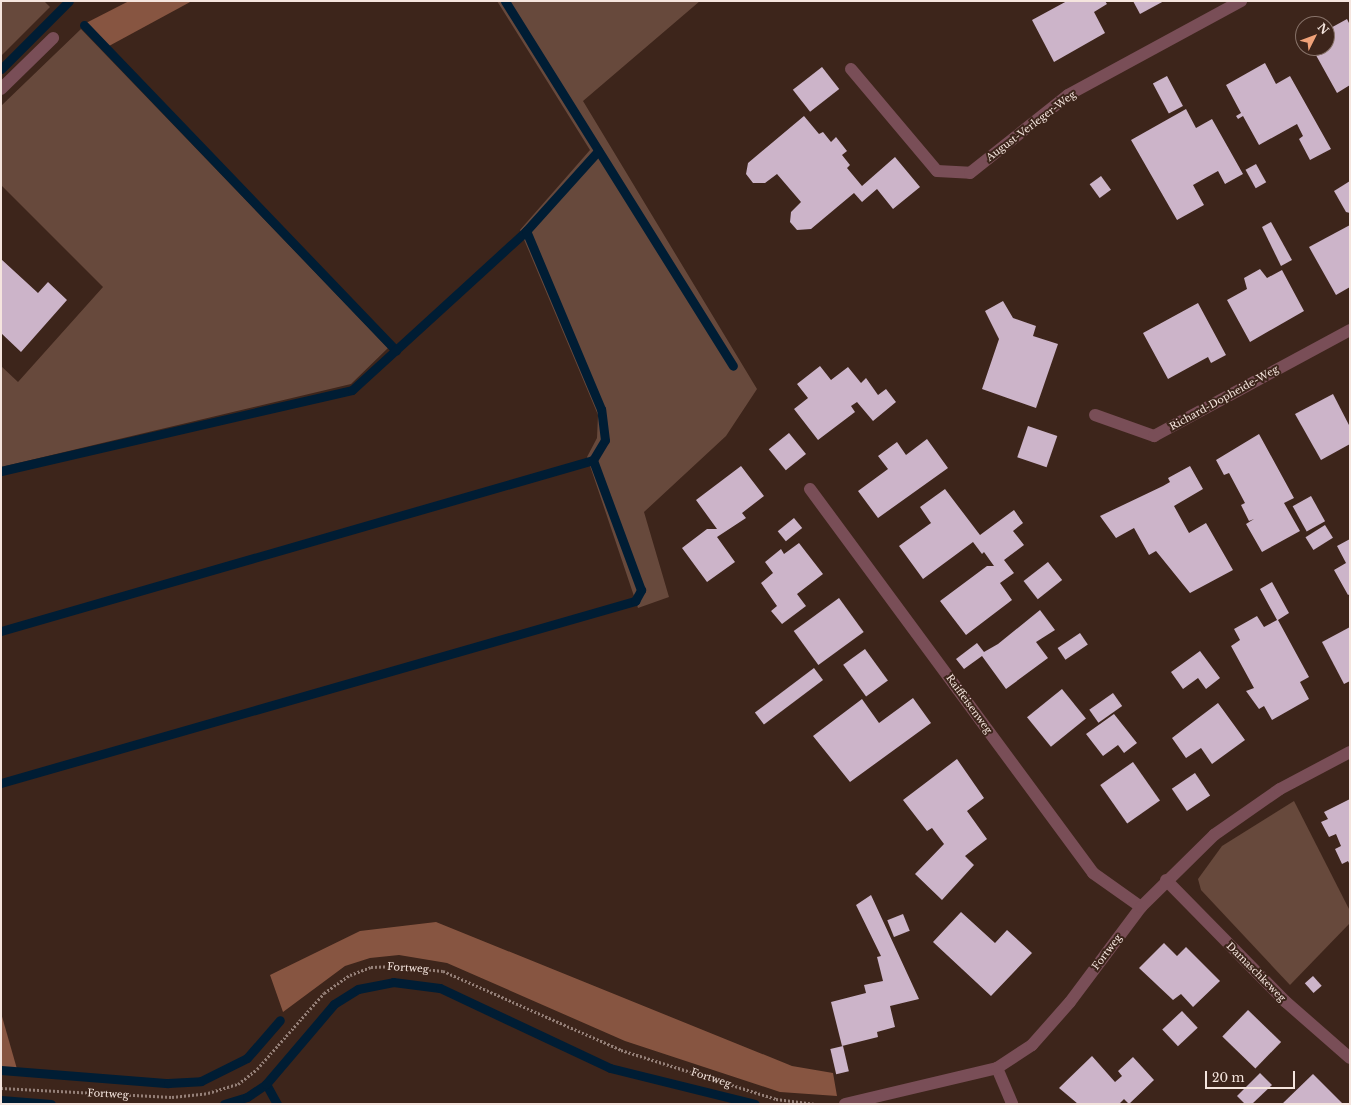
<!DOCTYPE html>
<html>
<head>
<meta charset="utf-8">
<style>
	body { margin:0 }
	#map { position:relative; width:1351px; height:1105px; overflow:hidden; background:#3d251b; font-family:"Libre Baskerville",serif }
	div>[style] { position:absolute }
	.green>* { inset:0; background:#67493c }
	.forest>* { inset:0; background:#875541 }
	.stream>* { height:9px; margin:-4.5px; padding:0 4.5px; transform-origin:4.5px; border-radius:4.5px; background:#001d34 }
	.building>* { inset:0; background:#ccb4c9; transform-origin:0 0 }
	.path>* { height:2.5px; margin-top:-1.25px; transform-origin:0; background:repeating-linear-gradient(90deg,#947f77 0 2px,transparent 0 4px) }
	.street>* { height:12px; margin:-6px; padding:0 6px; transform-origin:6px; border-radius:6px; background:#794e57 }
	span { translate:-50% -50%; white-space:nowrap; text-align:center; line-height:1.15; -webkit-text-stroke:4px #3d251b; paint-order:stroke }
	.street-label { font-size:10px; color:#f5e5de }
	.frame { position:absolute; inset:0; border:2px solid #f5e5de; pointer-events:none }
	.north { position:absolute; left:1295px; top:16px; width:40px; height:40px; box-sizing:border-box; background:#3d251b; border:1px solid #877269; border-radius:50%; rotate:48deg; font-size:11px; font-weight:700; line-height:16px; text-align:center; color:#f5e5de }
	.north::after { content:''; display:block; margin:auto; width:14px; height:18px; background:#f0a279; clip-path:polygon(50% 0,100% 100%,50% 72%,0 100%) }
	.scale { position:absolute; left:1205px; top:1071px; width:90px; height:18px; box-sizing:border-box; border:2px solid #f5e5de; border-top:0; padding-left:5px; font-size:12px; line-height:14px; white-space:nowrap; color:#f5e5de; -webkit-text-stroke:3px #3d251b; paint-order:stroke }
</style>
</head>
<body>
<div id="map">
	<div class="green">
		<div style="clip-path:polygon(1px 1px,44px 1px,50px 7px,1px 56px)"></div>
		<div style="clip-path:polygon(497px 1px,700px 1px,583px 101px,757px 389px,726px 436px,644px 512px,669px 597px,638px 608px,587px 457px,597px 438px,598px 415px,520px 230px,590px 150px)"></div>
		<div style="clip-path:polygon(81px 29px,388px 348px,351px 384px,1px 467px,1px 366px,18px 382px,103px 287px,1px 185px,1px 106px)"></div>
		<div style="clip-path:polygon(1294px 801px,1350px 911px,1350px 923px,1290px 985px,1201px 890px,1198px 879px,1222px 846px)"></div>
	</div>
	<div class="forest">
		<div style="clip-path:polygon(129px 1px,192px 1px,109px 46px,86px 23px)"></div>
		<div style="clip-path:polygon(436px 922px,792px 1066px,833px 1073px,837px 1096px,780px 1092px,625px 1041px,447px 963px,399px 955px,370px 958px,345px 966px,283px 1012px,270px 975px,360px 931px)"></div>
		<div style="clip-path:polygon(1px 1013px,17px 1069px,1px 1071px)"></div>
	</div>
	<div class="stream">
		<div style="left:505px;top:1px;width:430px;rotate:58deg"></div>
		<div style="left:84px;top:25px;width:451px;rotate:46.2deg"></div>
		<div style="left:1px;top:69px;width:96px;rotate:-45deg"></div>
		<div style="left:1px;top:471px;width:360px;rotate:-13deg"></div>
		<div style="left:352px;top:390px;width:236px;rotate:-42.4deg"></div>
		<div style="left:526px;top:231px;width:108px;rotate:-48deg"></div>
		<div style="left:1px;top:631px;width:616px;rotate:-16.11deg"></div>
		<div style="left:593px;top:460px;width:23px;rotate:-59deg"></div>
		<div style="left:605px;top:440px;width:31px;rotate:-97deg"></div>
		<div style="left:601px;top:409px;width:193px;rotate:-112.8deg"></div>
		<div style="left:1px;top:783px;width:660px;rotate:-16.02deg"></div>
		<div style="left:635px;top:601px;width:13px;rotate:-61deg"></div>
		<div style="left:641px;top:590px;width:139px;rotate:-110.3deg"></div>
		<div style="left:1px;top:1070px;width:168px;rotate:4.5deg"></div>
		<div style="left:168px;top:1083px;width:33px;rotate:-3deg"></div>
		<div style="left:201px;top:1081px;width:51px;rotate:-26.6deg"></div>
		<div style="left:247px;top:1058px;width:50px;rotate:-49deg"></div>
		<div style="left:266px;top:1084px;width:23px;rotate:61deg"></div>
		<div style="left:1px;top:1100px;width:50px;rotate:4.6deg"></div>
		<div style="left:224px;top:1104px;width:24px;rotate:-17deg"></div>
		<div style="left:247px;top:1097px;width:23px;rotate:-34deg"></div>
		<div style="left:266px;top:1084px;width:105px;rotate:-49.6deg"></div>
		<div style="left:334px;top:1004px;width:28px;rotate:-32deg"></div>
		<div style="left:358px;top:989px;width:36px;rotate:-11deg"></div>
		<div style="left:393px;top:982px;width:47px;rotate:7.3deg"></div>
		<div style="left:440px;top:988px;width:188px;rotate:25.2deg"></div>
		<div style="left:610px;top:1068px;width:149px;rotate:13.9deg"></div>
	</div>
	<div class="building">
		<div style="clip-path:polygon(1067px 1px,1105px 1px,1107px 4px,1094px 12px,1105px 33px,1054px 62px,1032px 20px)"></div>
		<div style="clip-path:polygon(1133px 1px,1164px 1px,1140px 14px)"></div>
		<div style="clip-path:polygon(1347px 19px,1350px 25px,1350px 85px,1337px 93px,1312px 48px,1327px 48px,1327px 30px)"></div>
		<div style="clip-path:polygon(1265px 63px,1276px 84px,1290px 76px,1331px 149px,1310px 160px,1299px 139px,1303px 136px,1297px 124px,1259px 145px,1243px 116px,1238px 119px,1236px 116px,1241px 113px,1226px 85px)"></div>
		<div style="left:822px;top:67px;width:28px;height:37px;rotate:52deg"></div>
		<div style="left:1167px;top:76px;width:34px;height:16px;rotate:62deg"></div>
		<div style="clip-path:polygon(1186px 109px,1196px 128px,1212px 119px,1243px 174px,1225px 184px,1218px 171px,1193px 185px,1204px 205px,1177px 220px,1131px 140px)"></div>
		<div style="clip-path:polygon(804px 116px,819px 134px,823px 132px,831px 142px,836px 137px,847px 151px,842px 155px,850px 165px,847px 168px,862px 186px,895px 157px,920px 187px,893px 209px,877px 189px,862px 202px,854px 193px,811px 229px,797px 230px,790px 222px,791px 212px,801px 202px,777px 174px,765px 183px,753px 183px,746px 174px,748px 163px)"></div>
		<div style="left:1256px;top:164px;width:21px;height:12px;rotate:61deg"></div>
		<div style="left:1101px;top:176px;width:17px;height:14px;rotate:54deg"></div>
		<div style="clip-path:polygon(1350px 181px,1350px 213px,1346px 212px,1334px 191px)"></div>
		<div style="clip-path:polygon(1271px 222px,1292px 260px,1281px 266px,1262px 227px)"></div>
		<div style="clip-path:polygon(1350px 225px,1350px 287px,1336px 295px,1309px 247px)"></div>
		<div style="clip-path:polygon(1px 259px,38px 293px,48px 282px,67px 300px,21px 352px,1px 333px)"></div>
		<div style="clip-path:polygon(1260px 269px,1267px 278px,1282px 270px,1304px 311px,1250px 342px,1227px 300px,1247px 289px,1244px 278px)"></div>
		<div style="clip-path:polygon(1003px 301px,1013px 318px,1036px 326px,1033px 336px,1058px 344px,1036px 408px,982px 389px,999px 339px,985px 311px)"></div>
		<div style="clip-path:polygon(1198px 303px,1226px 355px,1211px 363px,1208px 357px,1168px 379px,1143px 333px)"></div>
		<div style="clip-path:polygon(820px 366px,831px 380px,848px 367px,861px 383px,866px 378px,878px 395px,886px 389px,896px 402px,873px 421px,857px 402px,851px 406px,855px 412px,818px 440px,794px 409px,808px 398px,797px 384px)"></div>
		<div style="clip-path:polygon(1333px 394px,1350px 427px,1350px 444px,1321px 460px,1295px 414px)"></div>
		<div style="left:1028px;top:426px;width:31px;height:33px;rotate:19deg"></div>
		<div style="left:789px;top:433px;width:27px;height:26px;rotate:51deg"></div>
		<div style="clip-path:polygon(1259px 434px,1294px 498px,1284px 503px,1300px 531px,1262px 552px,1246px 524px,1254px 519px,1249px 521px,1241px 505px,1245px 503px,1229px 473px,1224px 475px,1216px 460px)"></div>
		<div style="clip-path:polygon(927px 439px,948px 468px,878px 518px,858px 491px,888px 469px,878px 456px,897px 442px,906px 455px)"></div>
		<div style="clip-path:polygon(741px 466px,764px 496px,742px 513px,746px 518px,717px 537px,735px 562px,707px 582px,682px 548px,707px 529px,717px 529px,696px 500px)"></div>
		<div style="clip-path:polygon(1190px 466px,1203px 489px,1174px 506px,1189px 533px,1206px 523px,1233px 570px,1190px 593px,1156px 551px,1149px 555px,1134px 528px,1116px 538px,1100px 516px,1163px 486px,1170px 482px,1168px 478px)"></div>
		<div style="clip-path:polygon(945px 489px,980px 535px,1014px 510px,1023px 523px,1013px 531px,1024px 545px,1004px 560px,1014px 573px,1000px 583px,1012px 600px,966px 635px,940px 601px,987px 566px,994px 566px,984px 552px,982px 554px,973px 542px,923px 579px,899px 546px,931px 523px,920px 507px)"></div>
		<div style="left:1311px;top:496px;width:29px;height:21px;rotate:61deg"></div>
		<div style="left:794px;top:518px;width:13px;height:21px;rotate:51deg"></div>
		<div style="left:1325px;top:525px;width:15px;height:23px;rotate:58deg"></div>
		<div style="clip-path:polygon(1350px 539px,1350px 594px,1348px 595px,1334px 570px,1346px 563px,1337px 546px)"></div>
		<div style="clip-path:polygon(799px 543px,823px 574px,797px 594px,806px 606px,782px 624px,771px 611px,777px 606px,761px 583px,773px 573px,765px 562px,781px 549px,784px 554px)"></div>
		<div style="left:1048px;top:562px;width:23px;height:31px;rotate:52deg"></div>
		<div style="clip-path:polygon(1272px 582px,1289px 613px,1278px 620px,1309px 677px,1300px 682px,1309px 699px,1272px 720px,1264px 706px,1259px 709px,1246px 691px,1254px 688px,1231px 646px,1240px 640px,1234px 629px,1257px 616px,1264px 627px,1277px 620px,1260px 589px)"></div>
		<div style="left:839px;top:598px;width:42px;height:56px;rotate:54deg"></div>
		<div style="clip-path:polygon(1040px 610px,1055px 630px,1036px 642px,1048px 658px,1006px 689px,982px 656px,964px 669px,956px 659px,977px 643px,984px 652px,998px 644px)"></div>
		<div style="clip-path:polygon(1350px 627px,1350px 681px,1344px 684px,1322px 642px)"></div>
		<div style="left:1080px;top:633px;width:14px;height:27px;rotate:56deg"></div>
		<div style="left:865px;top:649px;width:39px;height:27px;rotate:54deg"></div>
		<div style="clip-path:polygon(1200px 651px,1220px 678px,1206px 689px,1198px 678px,1183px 689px,1171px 672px)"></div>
		<div style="left:814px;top:668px;width:15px;height:74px;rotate:53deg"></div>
		<div style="left:1062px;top:689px;width:38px;height:45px;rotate:51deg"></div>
		<div style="left:1113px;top:693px;width:16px;height:29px;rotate:55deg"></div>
		<div style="clip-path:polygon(913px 698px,931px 723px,850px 782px,813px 736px,862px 699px,879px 723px)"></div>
		<div style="clip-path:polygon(1218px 703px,1245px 740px,1212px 764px,1201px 748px,1186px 758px,1172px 738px)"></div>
		<div style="clip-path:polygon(1114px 714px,1137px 743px,1124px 753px,1118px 745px,1103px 756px,1086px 734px)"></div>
		<div style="clip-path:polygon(957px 759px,984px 798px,967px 811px,987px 839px,965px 856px,974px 865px,942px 900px,915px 874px,944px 844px,932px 828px,927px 831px,903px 800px)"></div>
		<div style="left:1133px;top:762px;width:47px;height:40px;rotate:55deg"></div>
		<div style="left:1195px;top:773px;width:27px;height:28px;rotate:56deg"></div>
		<div style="clip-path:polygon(1350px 799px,1350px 865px,1348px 861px,1342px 864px,1335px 849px,1341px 846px,1336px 834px,1329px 837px,1321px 822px,1328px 819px,1324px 812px)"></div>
		<div style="clip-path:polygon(871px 895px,919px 999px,890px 1006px,895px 1027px,877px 1032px,878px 1037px,842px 1046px,831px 1002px,866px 993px,864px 985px,883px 981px,877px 957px,881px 956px,856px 905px)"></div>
		<div style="clip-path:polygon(961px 912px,995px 943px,1007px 930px,1032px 953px,991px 996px,933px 942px)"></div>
		<div style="left:903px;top:914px;width:18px;height:17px;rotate:68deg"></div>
		<div style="clip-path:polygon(1164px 943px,1177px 956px,1186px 947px,1220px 981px,1193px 1007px,1181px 994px,1173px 1000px,1139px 968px)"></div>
		<div style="left:1313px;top:976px;width:13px;height:11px;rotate:48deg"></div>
		<div style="left:1248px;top:1010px;width:46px;height:37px;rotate:44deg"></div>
		<div style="left:1182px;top:1011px;width:23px;height:27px;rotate:47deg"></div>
		<div style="left:843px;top:1046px;width:26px;height:13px;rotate:77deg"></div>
		<div style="clip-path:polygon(1092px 1056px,1115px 1082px,1122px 1076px,1118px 1071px,1133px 1057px,1154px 1080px,1129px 1104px,1124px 1099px,1119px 1104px,1078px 1104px,1059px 1088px)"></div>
		<div style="clip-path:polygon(1260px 1073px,1272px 1085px,1252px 1104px,1245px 1104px,1237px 1096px)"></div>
		<div style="clip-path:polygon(1313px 1074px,1343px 1104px,1282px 1104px)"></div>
	</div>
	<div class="path">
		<div style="left:1px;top:1088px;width:171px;rotate:3deg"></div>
		<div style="left:172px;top:1097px;width:36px;rotate:-6deg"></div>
		<div style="left:208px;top:1093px;width:31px;rotate:-17deg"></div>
		<div style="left:238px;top:1084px;width:24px;rotate:-38deg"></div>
		<div style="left:257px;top:1069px;width:101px;rotate:-48.6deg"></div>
		<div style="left:324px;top:993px;width:32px;rotate:-35deg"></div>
		<div style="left:350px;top:975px;width:22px;rotate:-21deg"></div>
		<div style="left:371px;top:967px;width:26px;rotate:-2deg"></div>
		<div style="left:397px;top:966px;width:46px;rotate:6.2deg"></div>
		<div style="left:443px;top:971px;width:195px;rotate:23.9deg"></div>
		<div style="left:621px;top:1050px;width:163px;rotate:17.5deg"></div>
		<div style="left:776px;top:1099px;width:38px;rotate:7deg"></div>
	</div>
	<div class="street">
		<div style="left:851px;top:69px;width:133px;rotate:49.9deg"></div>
		<div style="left:937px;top:171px;width:33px;rotate:3deg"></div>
		<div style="left:970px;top:173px;width:125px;rotate:-38.5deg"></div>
		<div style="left:1068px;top:95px;width:197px;rotate:-28.5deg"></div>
		<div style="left:1px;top:89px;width:73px;rotate:-44.4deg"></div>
		<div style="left:1095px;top:415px;width:63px;rotate:19.6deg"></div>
		<div style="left:1154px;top:436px;width:223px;rotate:-28.4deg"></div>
		<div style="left:810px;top:489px;width:477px;rotate:53.6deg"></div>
		<div style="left:1093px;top:873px;width:59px;rotate:35.3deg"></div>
		<div style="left:1166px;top:880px;width:171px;rotate:45.5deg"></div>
		<div style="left:1286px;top:1002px;width:85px;rotate:41.2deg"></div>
		<div style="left:997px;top:1068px;width:39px;rotate:67deg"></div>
		<div style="left:845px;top:1104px;width:156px;rotate:-13.3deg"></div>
		<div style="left:997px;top:1068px;width:42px;rotate:-33.3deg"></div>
		<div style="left:1032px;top:1045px;width:57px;rotate:-48.5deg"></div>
		<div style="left:1070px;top:1002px;width:119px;rotate:-53.2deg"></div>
		<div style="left:1141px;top:907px;width:103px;rotate:-44.6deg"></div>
		<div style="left:1214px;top:835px;width:80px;rotate:-34.9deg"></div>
		<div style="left:1280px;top:789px;width:79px;rotate:-27.9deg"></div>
	</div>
	<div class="street-label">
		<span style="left:1031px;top:126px;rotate:-37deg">August-Verleger-Weg</span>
		<span style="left:1224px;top:398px;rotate:-29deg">Richard-Dopheide-Weg</span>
		<span style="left:969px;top:704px;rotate:54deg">Raiffeisenweg</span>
		<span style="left:1107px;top:952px;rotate:-53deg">Fortweg</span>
		<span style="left:408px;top:968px;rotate:4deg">Fortweg</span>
		<span style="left:1256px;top:972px;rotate:45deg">Damaschkeweg</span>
		<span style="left:711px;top:1078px;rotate:18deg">Fortweg</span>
		<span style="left:108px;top:1094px;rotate:3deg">Fortweg</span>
	</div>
	<div class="frame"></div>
	<div class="north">N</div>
	<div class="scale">20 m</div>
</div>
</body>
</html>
